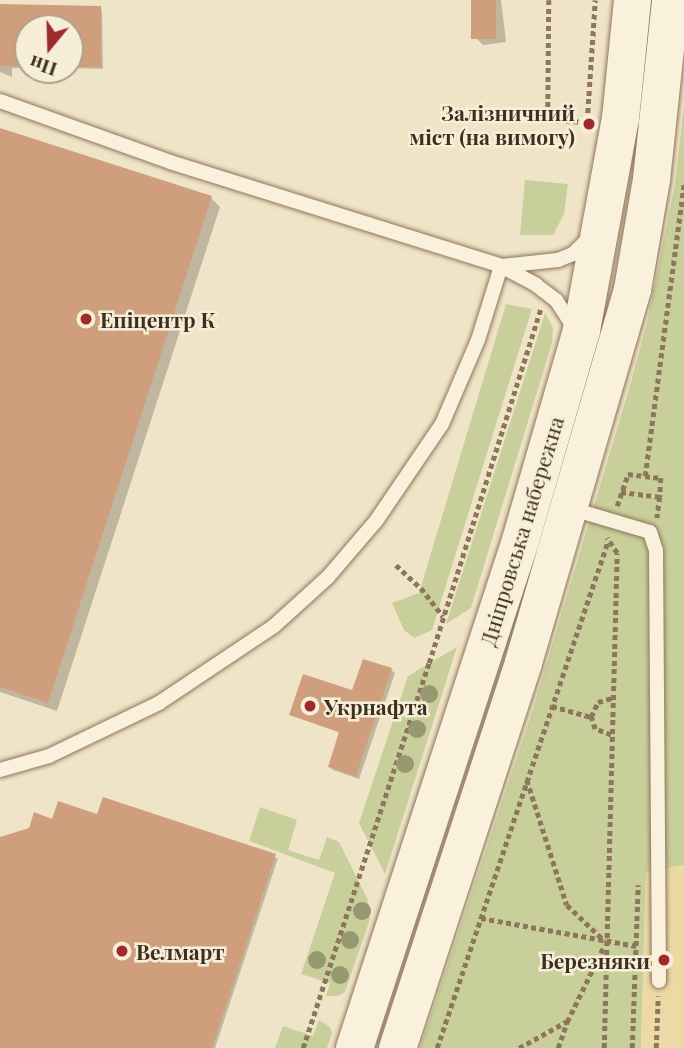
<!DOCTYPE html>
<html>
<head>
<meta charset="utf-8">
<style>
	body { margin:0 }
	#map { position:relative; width:684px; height:1048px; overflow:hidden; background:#f0e4c8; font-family:"Playfair Display",serif }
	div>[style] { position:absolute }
	.green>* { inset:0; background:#c9cf9b }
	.sand>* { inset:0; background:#ecd9a5 }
	.shadow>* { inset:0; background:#0003 }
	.building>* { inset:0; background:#cf9f7d; transform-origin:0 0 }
	.path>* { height:4.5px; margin-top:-2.25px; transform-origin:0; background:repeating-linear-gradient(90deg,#8d765c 0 5px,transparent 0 8.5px) }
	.roads { filter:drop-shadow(0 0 2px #8d765c) drop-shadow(0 0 2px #8d765c) }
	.service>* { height:14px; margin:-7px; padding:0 7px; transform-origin:7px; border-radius:7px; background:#faf1dc }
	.secondary>* { height:37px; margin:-18.5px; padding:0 18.5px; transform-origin:18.5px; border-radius:18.5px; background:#faf1dc }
	.trees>* { width:18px; height:18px; margin:-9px; border-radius:50%; background:#96986f }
	.dots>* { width:19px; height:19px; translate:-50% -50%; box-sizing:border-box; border:4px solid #f7eed8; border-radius:50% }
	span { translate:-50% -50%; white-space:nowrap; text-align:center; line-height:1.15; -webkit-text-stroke:5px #f7eed8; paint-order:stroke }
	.poi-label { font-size:21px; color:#3d2e20; font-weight:700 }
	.right { translate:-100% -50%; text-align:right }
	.left { translate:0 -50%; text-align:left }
	.street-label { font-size:21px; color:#3d2e20 }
	.north { position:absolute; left:14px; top:14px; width:70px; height:70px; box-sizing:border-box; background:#f7eed8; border:2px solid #ada18e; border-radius:50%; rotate:199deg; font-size:19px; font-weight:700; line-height:28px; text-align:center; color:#3d2e20 }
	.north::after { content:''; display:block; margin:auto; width:24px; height:32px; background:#9e2a2b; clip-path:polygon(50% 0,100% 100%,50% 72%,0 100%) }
</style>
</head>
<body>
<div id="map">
	<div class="green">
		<div style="clip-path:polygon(684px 106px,684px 865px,646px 872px,641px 1048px,420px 1048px,534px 706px,629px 389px,647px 323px,675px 184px)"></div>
		<div style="clip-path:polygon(525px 180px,568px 184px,564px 214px,553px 235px,520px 235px)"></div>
		<div style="clip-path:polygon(506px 304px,532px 309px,432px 630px,414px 638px,404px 630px,392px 603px,419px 593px)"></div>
		<div style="clip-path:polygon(545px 313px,553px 328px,552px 343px,471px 608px,446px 624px)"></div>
		<div style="clip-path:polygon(457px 647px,385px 874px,359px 823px,408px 676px)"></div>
		<div style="clip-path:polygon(260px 807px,297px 820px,288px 850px,319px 860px,327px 837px,339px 842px,368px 900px,370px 919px,345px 992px,338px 996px,326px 996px,330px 983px,301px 974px,335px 873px,249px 841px)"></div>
		<div style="clip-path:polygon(319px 1020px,330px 1027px,332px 1033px,327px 1048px,275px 1048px,283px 1026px,313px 1036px)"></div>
	</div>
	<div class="sand">
		<div style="clip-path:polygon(684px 865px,684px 1048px,641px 1048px,646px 872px)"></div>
	</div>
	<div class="shadow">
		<div style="clip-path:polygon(473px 0,501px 0,506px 42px,483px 45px,477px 39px)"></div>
		<div style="clip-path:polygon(0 6px,100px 7px,102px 10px,103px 69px,70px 68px,70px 28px,28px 28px,28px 68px,12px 68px,12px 77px,0 72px)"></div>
		<div style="clip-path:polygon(0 129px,211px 198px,220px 207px,57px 711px,0 692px)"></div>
		<div style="clip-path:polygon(391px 670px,395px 673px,359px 779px,333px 770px,330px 767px,341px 733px,291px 715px,353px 692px)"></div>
		<div style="clip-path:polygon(53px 821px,278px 858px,215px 1048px,0 1048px,0 839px)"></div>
	</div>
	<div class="building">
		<div style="left:471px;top:0;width:25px;height:39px"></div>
		<div style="clip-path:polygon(0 4px,101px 6px,101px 67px,70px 67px,70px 28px,28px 28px,28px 66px,0 66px)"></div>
		<div style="clip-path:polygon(0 128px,212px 196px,48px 703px,0 687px)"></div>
		<div style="clip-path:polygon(363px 659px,392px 668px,356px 776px,328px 767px,339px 732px,289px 715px,303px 674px,352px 690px)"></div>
		<div style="clip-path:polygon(103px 797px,276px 854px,212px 1048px,0 1048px,0 837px,29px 828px,34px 812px,52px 819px,58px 801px,97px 814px)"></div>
	</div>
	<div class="path">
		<div style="left:549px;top:0;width:120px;rotate:90.5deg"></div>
		<div style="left:548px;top:120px;width:39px;rotate:3deg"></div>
		<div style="left:587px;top:121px;width:121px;rotate:-86.2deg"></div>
		<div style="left:645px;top:476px;width:297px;rotate:-82.4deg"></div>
		<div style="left:621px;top:492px;width:39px;rotate:7deg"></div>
		<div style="left:660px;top:497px;width:21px;rotate:98deg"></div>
		<div style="left:617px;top:506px;width:34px;rotate:-71deg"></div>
		<div style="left:628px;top:474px;width:33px;rotate:7deg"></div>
		<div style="left:661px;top:478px;width:19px;rotate:93deg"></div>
		<div style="left:396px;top:565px;width:34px;rotate:43deg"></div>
		<div style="left:421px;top:588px;width:36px;rotate:52deg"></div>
		<div style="left:552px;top:706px;width:41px;rotate:15.8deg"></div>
		<div style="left:611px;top:735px;width:17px;rotate:-159deg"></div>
		<div style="left:595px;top:729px;width:13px;rotate:-108deg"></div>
		<div style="left:591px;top:717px;width:17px;rotate:-65deg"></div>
		<div style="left:598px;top:702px;width:15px;rotate:-16deg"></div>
		<div style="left:527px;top:780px;width:131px;rotate:72.3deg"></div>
		<div style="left:567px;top:905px;width:52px;rotate:43.5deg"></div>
		<div style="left:481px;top:918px;width:158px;rotate:10.2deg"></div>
		<div style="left:303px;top:1048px;width:405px;rotate:-71.9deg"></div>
		<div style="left:429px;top:663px;width:372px;rotate:-72.5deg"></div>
		<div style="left:437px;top:1048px;width:535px;rotate:-71.36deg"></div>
		<div style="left:519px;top:1048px;width:54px;rotate:-29deg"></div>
		<div style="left:558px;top:1048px;width:28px;rotate:-71deg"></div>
		<div style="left:567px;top:1022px;width:85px;rotate:-64deg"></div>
		<div style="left:604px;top:1048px;width:495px;rotate:-88.5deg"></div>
		<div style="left:617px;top:553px;width:18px;rotate:-124deg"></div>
		<div style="left:632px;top:1048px;width:163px;rotate:-87.9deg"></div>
		<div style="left:656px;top:1048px;width:52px;rotate:-87.8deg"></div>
	</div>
	<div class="roads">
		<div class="service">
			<div style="left:0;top:101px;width:181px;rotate:19.7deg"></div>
			<div style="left:170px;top:162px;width:347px;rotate:17.4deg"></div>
			<div style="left:501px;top:266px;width:40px;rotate:28deg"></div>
			<div style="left:536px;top:285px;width:25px;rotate:37deg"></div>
			<div style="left:556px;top:300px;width:33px;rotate:57deg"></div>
			<div style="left:502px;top:266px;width:56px;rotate:-6.1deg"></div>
			<div style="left:558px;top:260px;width:16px;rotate:-22deg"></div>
			<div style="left:573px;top:254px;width:23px;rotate:-45deg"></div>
			<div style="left:569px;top:508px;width:84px;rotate:16.5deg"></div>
			<div style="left:650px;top:532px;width:19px;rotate:72deg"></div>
			<div style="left:656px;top:550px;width:431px;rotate:89.6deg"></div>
			<div style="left:0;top:770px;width:51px;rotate:-15.9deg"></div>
			<div style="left:49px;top:756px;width:122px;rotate:-25.7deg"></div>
			<div style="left:159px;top:703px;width:138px;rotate:-33.8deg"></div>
			<div style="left:274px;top:626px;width:73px;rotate:-42.2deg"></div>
			<div style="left:328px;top:577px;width:74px;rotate:-49.4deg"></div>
			<div style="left:376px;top:521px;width:117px;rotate:-55.8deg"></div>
			<div style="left:442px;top:424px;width:91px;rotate:-66.8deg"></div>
			<div style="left:478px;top:340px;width:77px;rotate:-72.7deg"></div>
		</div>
		<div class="secondary">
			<div style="left:354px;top:1048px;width:534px;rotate:-71.9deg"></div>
			<div style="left:520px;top:540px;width:219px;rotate:-73.8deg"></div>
			<div style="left:581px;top:330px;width:216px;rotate:-79.6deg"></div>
			<div style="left:620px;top:118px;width:119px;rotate:-84.2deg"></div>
			<div style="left:397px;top:1048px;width:406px;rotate:-71.9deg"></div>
			<div style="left:523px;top:662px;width:389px;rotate:-73.7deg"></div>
			<div style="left:632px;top:289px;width:112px;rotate:-80.2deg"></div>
			<div style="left:651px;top:179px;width:180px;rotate:-83.9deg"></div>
		</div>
	</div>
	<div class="trees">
		<div style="left:429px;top:694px"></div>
		<div style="left:417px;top:729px"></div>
		<div style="left:405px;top:764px"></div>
		<div style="left:362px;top:911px"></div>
		<div style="left:350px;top:940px"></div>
		<div style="left:317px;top:960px"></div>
		<div style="left:340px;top:975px"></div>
	</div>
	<div class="dots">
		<div style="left:589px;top:124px;background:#9e2a2b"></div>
		<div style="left:86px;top:319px;background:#9e2a2b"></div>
		<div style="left:310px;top:706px;background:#9e2a2b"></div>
		<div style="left:122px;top:951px;background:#9e2a2b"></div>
		<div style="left:664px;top:960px;background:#9e2a2b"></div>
	</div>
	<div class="poi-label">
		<span class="right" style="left:575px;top:124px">Залізничний<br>міст (на вимогу)</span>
		<span class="left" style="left:100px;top:319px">Епіцентр К</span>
		<span class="left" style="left:324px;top:706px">Укрнафта</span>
		<span class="left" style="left:136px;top:951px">Велмарт</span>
		<span class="right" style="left:650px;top:960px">Березняки</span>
	</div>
	<div class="street-label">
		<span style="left:521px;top:531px;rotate:-73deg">Дніпровська набережна</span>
	</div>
	<div class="north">Пн</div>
</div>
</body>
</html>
